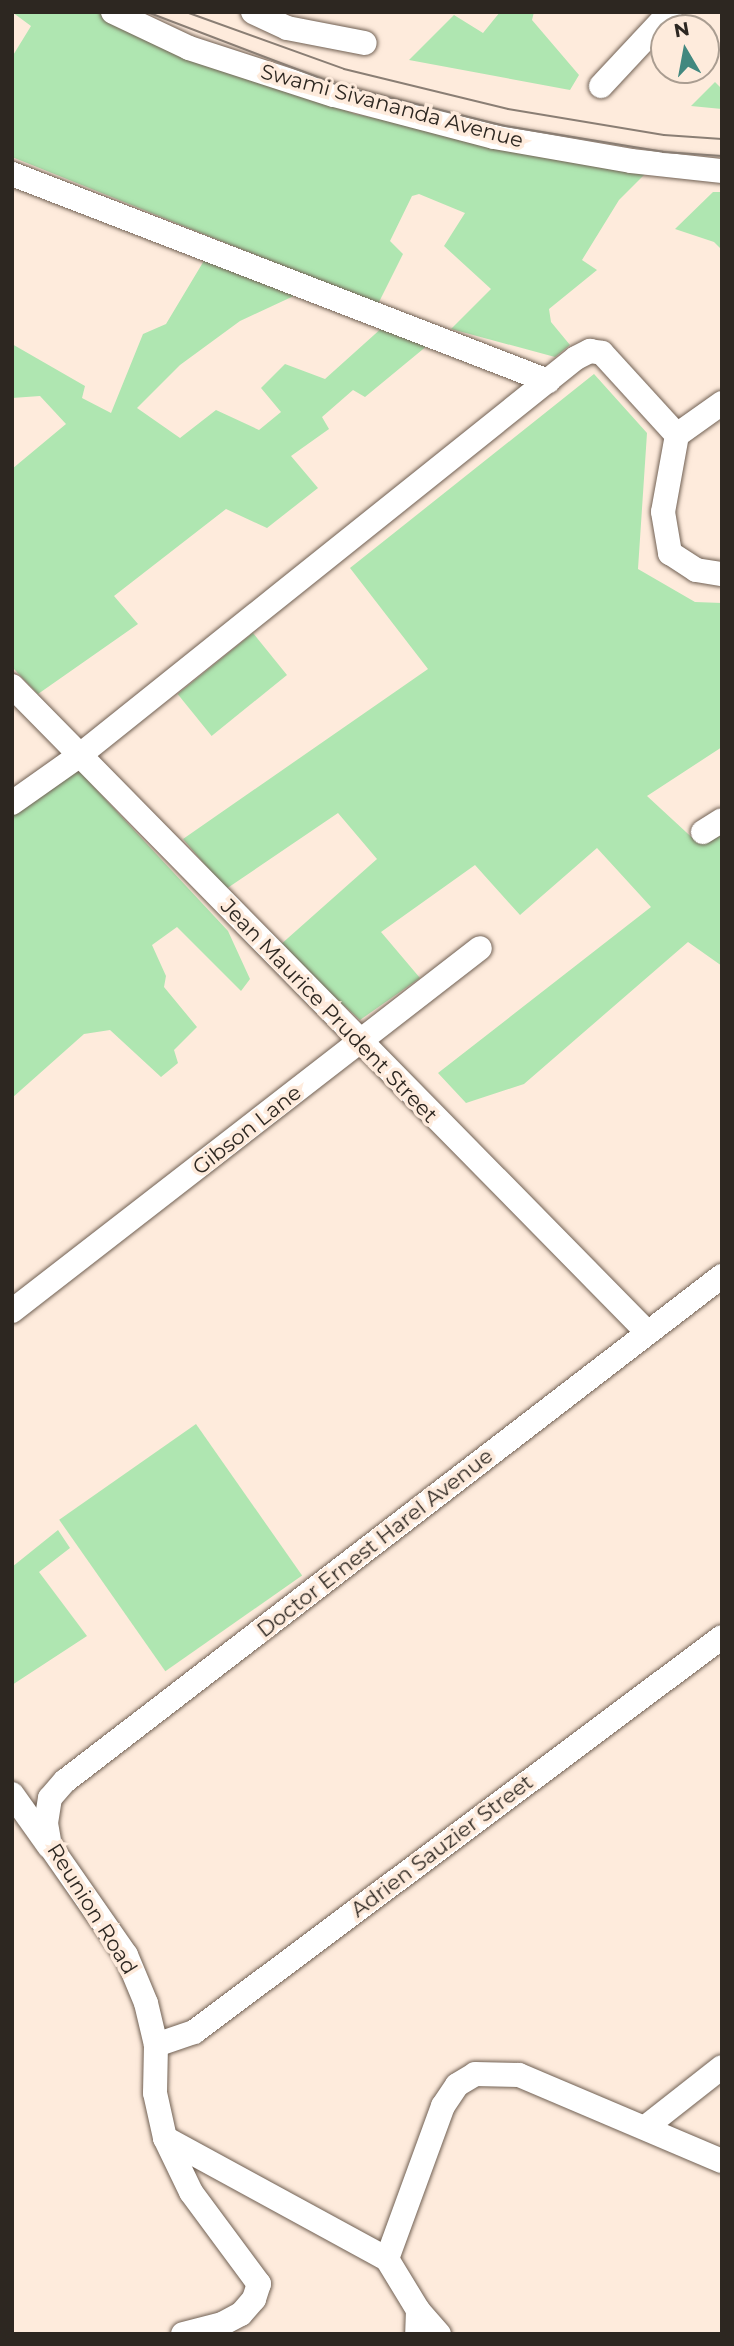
<!DOCTYPE html>
<html>
<head>
<meta charset="utf-8">
<style>
	body { margin:0 }
	#map { position:relative; width:734px; height:2346px; overflow:hidden; background:#feebdc; font-family:Montserrat,sans-serif }
	div>[style] { position:absolute }
	.green>* { inset:0; background:#afe6b1; transform-origin:0 0 }
	.roads { filter:drop-shadow(0 0 2px #706053) drop-shadow(0 0 2px #706053) }
	.minor>* { height:24px; margin:-12px; padding:0 12px; transform-origin:12px; border-radius:12px; background:#fff }
	.tram>* { height:2px; margin:-1px; padding:0 1px; transform-origin:1px; border-radius:1px; background:#8a7e74 }
	span { translate:-50% -50%; white-space:nowrap; text-align:center; line-height:1.15; -webkit-text-stroke:7px #feebdc; paint-order:stroke }
	.street-label { font-size:21px; color:#2d2721 }
	.frame { position:absolute; inset:0; border:14px solid #2d2721; pointer-events:none }
	.north { position:absolute; left:650px; top:14px; width:70px; height:70px; box-sizing:border-box; background:#feebdc; border:2px solid #aa9d91; border-radius:50%; rotate:350deg; font-size:19px; font-weight:700; line-height:28px; text-align:center; color:#2d2721 }
	.north::after { content:''; display:block; margin:auto; width:24px; height:32px; background:#42887f; clip-path:polygon(50% 0,100% 100%,50% 72%,0 100%) }
</style>
</head>
<body>
<div id="map">
	<div class="green">
		<div style="clip-path:polygon(12px 12px,96px 12px,152px 38px,355px 114px,648px 171px,619px 200px,582px 260px,597px 270px,549px 309px,551px 322px,570px 345px,555px 357px,451px 329px,491px 289px,444px 246px,465px 213px,419px 194px,412px 196px,390px 241px,403px 254px,378px 304px,12px 157px,12px 57px,31px 26px)"></div>
		<div style="clip-path:polygon(500px 12px,534px 12px,532px 20px,579px 75px,570px 90px,409px 60px,454px 15px,483px 33px)"></div>
		<div style="clip-path:polygon(715px 82px,722px 89px,722px 109px,691px 106px)"></div>
		<div style="clip-path:polygon(713px 192px,722px 192px,722px 250px,714px 242px,675px 229px)"></div>
		<div style="clip-path:polygon(205px 259px,298px 294px,240px 321px,180px 365px,137px 408px,180px 438px,216px 410px,259px 430px,281px 412px,261px 388px,285px 364px,325px 379px,384px 326px,428px 345px,365px 397px,353px 390px,322px 417px,329px 429px,291px 456px,318px 488px,267px 528px,226px 509px,114px 596px,138px 624px,38px 694px,12px 667px,12px 469px,66px 424px,40px 396px,12px 398px,12px 344px,85px 386px,82px 398px,111px 413px,143px 334px,166px 324px)"></div>
		<div style="clip-path:polygon(594px 374px,647px 433px,638px 569px,695px 602px,722px 603px,722px 747px,647px 796px,699px 844px,722px 830px,722px 966px,688px 942px,524px 1084px,466px 1103px,438px 1073px,651px 907px,597px 848px,520px 915px,475px 865px,381px 932px,420px 978px,360px 1020px,279px 946px,377px 859px,338px 813px,226px 889px,183px 839px,428px 669px,350px 568px)"></div>
		<div style="left:253px;top:633px;width:54px;height:97px;rotate:51deg"></div>
		<div style="clip-path:polygon(78px 770px,228px 931px,250px 979px,241px 991px,177px 927px,152px 945px,166px 976px,164px 987px,197px 1027px,174px 1050px,178px 1063px,161px 1077px,110px 1030px,84px 1034px,12px 1098px,12px 815px)"></div>
		<div style="left:196px;top:1424px;width:185px;height:167px;rotate:55deg"></div>
		<div style="clip-path:polygon(58px 1530px,70px 1548px,39px 1572px,87px 1636px,12px 1685px,12px 1567px)"></div>
	</div>
	<div class="roads">
		<div class="minor">
			<div style="left:113px;top:12px;width:84px;rotate:25.3deg"></div>
			<div style="left:189px;top:48px;width:152px;rotate:18deg"></div>
			<div style="left:334px;top:95px;width:165px;rotate:14.7deg"></div>
			<div style="left:494px;top:137px;width:139px;rotate:9.9deg"></div>
			<div style="left:631px;top:161px;width:92px;rotate:6.3deg"></div>
			<div style="left:253px;top:12px;width:38px;rotate:25deg"></div>
			<div style="left:287px;top:28px;width:79px;rotate:10.9deg"></div>
			<div style="left:601px;top:86px;width:101px;rotate:-47deg"></div>
			<div style="left:12px;top:174px;width:575px;rotate:21.12deg"></div>
			<div style="left:722px;top:403px;width:55px;rotate:144.6deg"></div>
			<div style="left:677px;top:435px;width:78px;rotate:100.3deg"></div>
			<div style="left:663px;top:512px;width:42px;rotate:80.3deg"></div>
			<div style="left:670px;top:553px;width:31px;rotate:33deg"></div>
			<div style="left:696px;top:570px;width:26px;rotate:9deg"></div>
			<div style="left:12px;top:686px;width:907px;rotate:45.49deg"></div>
			<div style="left:12px;top:803px;width:83px;rotate:-35.2deg"></div>
			<div style="left:80px;top:755px;width:635px;rotate:-38.67deg"></div>
			<div style="left:576px;top:358px;width:16px;rotate:-27deg"></div>
			<div style="left:590px;top:351px;width:12px;rotate:9deg"></div>
			<div style="left:602px;top:353px;width:111px;rotate:47.6deg"></div>
			<div style="left:703px;top:832px;width:22px;rotate:-32deg"></div>
			<div style="left:12px;top:1311px;width:592px;rotate:-37.8deg"></div>
			<div style="left:12px;top:1794px;width:64px;rotate:54.6deg"></div>
			<div style="left:156px;top:2045px;width:40px;rotate:-18.9deg"></div>
			<div style="left:194px;top:2032px;width:659px;rotate:-36.8deg"></div>
			<div style="left:647px;top:2126px;width:95px;rotate:-38.2deg"></div>
			<div style="left:165px;top:2138px;width:253px;rotate:28.6deg"></div>
			<div style="left:387px;top:2259px;width:163px;rotate:-69.9deg"></div>
			<div style="left:443px;top:2106px;width:25px;rotate:-56deg"></div>
			<div style="left:457px;top:2085px;width:21px;rotate:-31deg"></div>
			<div style="left:475px;top:2074px;width:44px;rotate:1.3deg"></div>
			<div style="left:519px;top:2075px;width:220px;rotate:23deg"></div>
			<div style="left:387px;top:2259px;width:60px;rotate:58.7deg"></div>
			<div style="left:418px;top:2310px;width:24px;rotate:92deg"></div>
			<div style="left:418px;top:2310px;width:32px;rotate:49deg"></div>
			<div style="left:183px;top:2334px;width:40px;rotate:-14.4deg"></div>
			<div style="left:222px;top:2324px;width:21px;rotate:-28deg"></div>
			<div style="left:241px;top:2314px;width:20px;rotate:-49deg"></div>
			<div style="left:254px;top:2299px;width:16px;rotate:-72deg"></div>
			<div style="left:259px;top:2284px;width:114px;rotate:-126.5deg"></div>
			<div style="left:191px;top:2192px;width:60px;rotate:-115.7deg"></div>
			<div style="left:165px;top:2138px;width:46px;rotate:-102.5deg"></div>
			<div style="left:155px;top:2093px;width:48px;rotate:-88.8deg"></div>
			<div style="left:156px;top:2045px;width:43px;rotate:-103.4deg"></div>
			<div style="left:146px;top:2003px;width:52px;rotate:-112.6deg"></div>
			<div style="left:126px;top:1955px;width:133px;rotate:-124.9deg"></div>
			<div style="left:50px;top:1846px;width:23px;rotate:-100deg"></div>
			<div style="left:46px;top:1823px;width:25px;rotate:-81deg"></div>
			<div style="left:50px;top:1798px;width:23px;rotate:-49deg"></div>
			<div style="left:65px;top:1781px;width:829px;rotate:-37.55deg"></div>
		</div>
	</div>
	<div class="tram">
		<div style="left:147px;top:12px;width:204px;rotate:20.9deg"></div>
		<div style="left:338px;top:85px;width:172px;rotate:13.8deg"></div>
		<div style="left:505px;top:126px;width:160px;rotate:9.3deg"></div>
		<div style="left:663px;top:152px;width:59px;rotate:3.9deg"></div>
		<div style="left:186px;top:12px;width:168px;rotate:19.8deg"></div>
		<div style="left:344px;top:69px;width:169px;rotate:13.7deg"></div>
		<div style="left:508px;top:109px;width:158px;rotate:9.5deg"></div>
		<div style="left:664px;top:135px;width:58px;rotate:3.9deg"></div>
	</div>
	<div class="street-label">
		<span style="left:392px;top:106px;rotate:15deg">Swami Sivananda Avenue</span>
		<span style="left:329px;top:1011px;rotate:46deg">Jean Maurice Prudent Street</span>
		<span style="left:247px;top:1130px;rotate:-38deg">Gibson Lane</span>
		<span style="left:375px;top:1543px;rotate:-38deg">Doctor Ernest Harel Avenue</span>
		<span style="left:442px;top:1846px;rotate:-37deg">Adrien Sauzier Street</span>
		<span style="left:92px;top:1909px;rotate:58deg">Reunion Road</span>
	</div>
	<div class="frame"></div>
	<div class="north">N</div>
</div>
</body>
</html>
